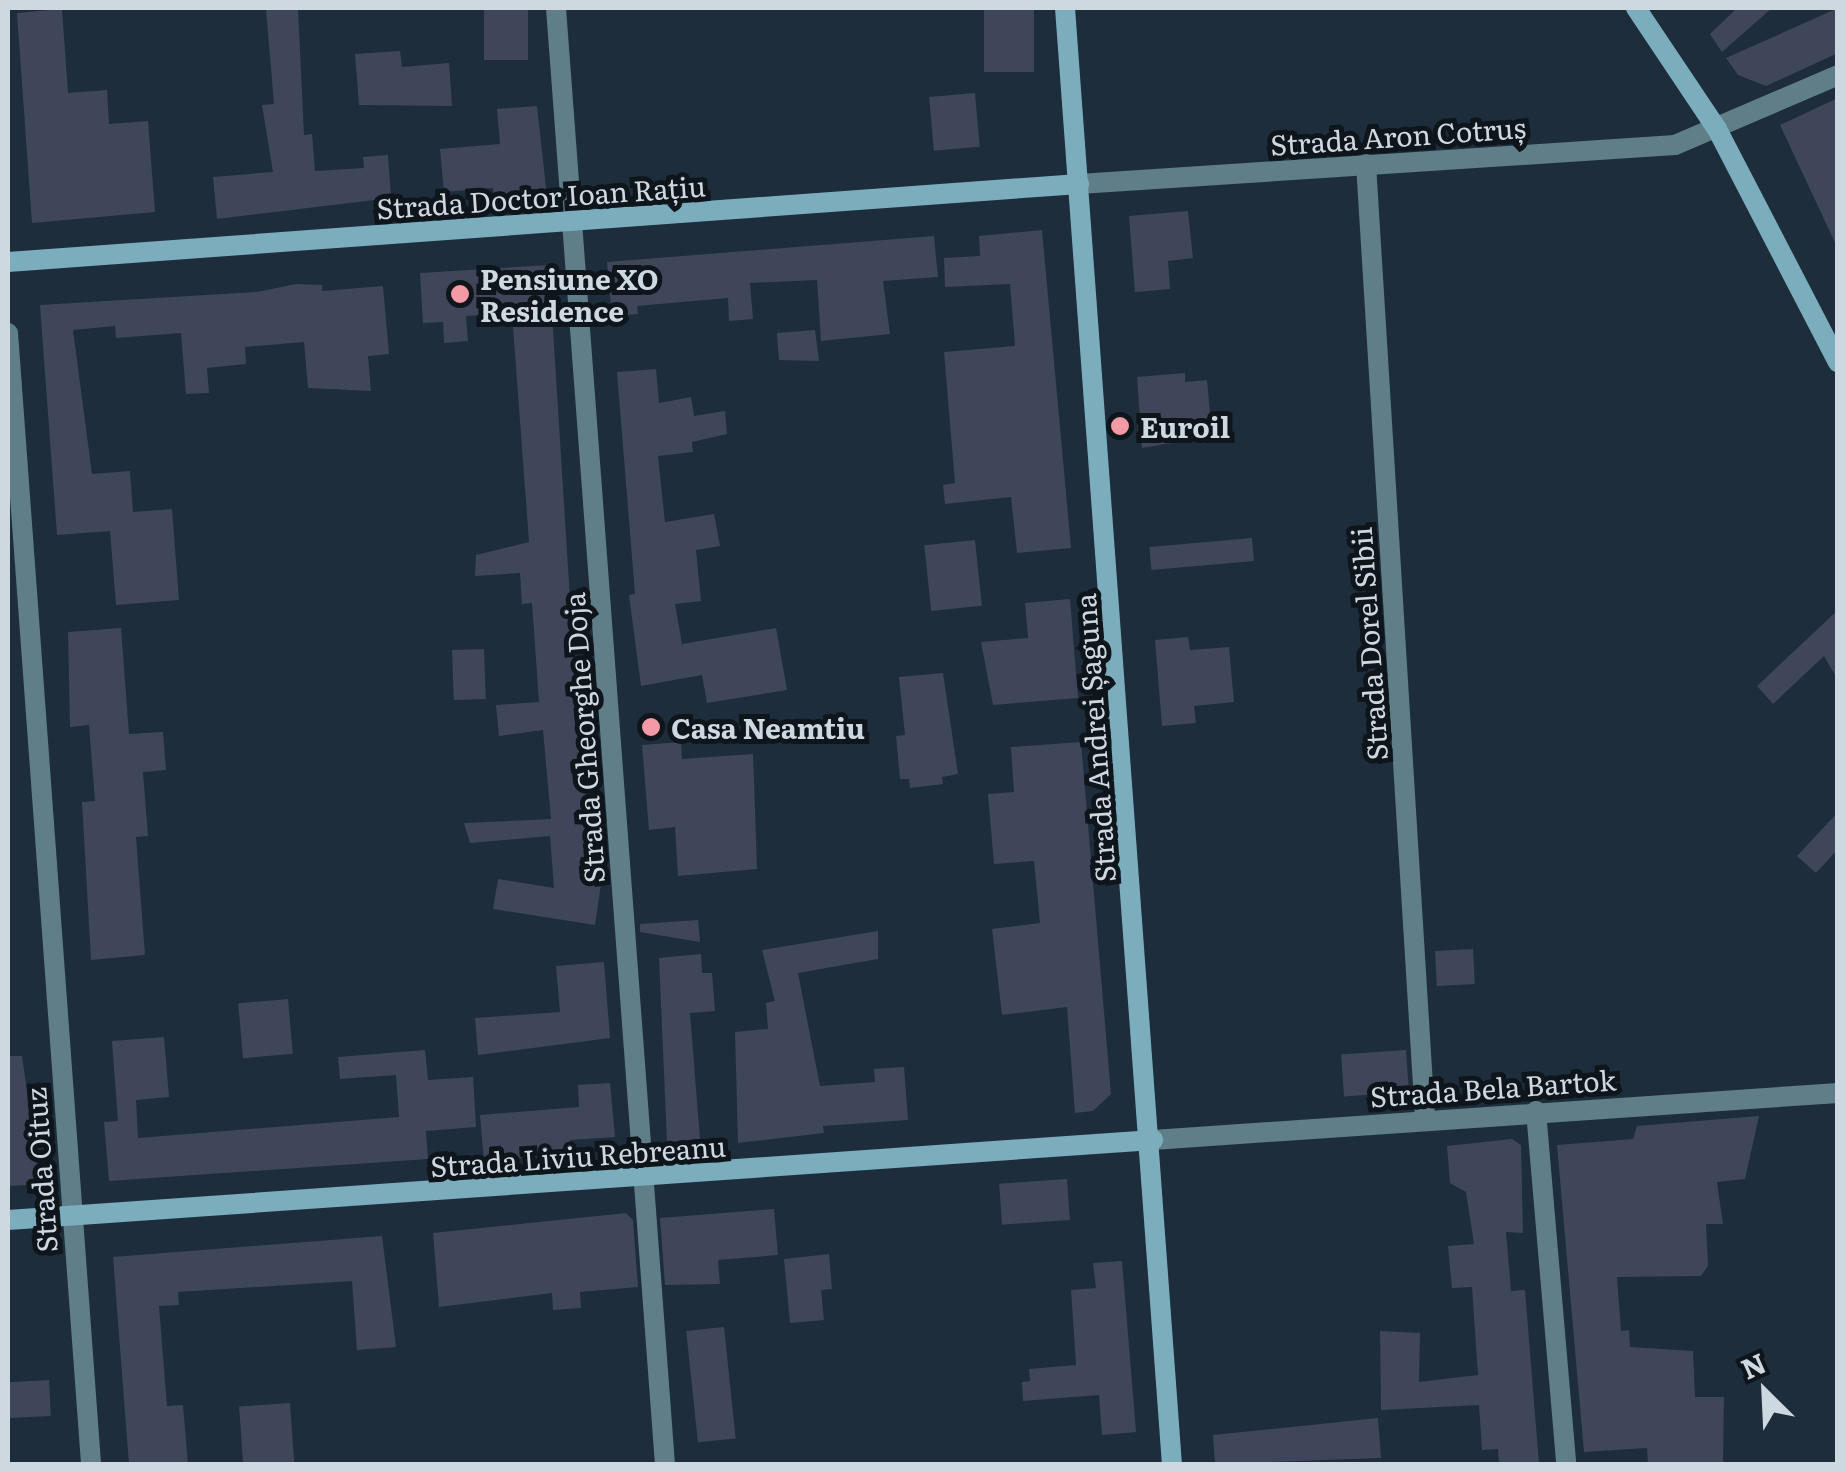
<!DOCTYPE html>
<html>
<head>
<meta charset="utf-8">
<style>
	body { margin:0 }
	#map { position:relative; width:1845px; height:1472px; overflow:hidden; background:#1d2d3b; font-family:Literata,serif }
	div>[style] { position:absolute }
	.building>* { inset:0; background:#3f4659; transform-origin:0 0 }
	.street>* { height:20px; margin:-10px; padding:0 10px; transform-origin:10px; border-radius:10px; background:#5f7e88 }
	.secondary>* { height:20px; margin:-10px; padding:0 10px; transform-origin:10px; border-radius:10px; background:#7badbc }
	.dots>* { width:28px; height:28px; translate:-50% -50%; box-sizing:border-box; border:5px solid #0e151b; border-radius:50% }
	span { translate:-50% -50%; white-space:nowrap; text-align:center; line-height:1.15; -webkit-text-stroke:10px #0e151b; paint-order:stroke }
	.street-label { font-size:28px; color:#ced8e1 }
	.poi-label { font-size:28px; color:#ced8e1; font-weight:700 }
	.left { translate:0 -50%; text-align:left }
	.frame { position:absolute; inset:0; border:10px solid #ced8e1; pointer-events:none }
	.north { position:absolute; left:1715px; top:1342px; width:100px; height:100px; -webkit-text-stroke:8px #0e151b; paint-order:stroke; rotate:336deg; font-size:28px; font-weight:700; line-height:40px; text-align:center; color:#ced8e1 }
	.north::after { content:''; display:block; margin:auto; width:35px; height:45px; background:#ced8e1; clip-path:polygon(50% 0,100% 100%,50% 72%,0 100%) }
</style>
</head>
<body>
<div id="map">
	<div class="building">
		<div style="clip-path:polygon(298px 8px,304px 135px,312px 134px,315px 171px,364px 168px,363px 157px,388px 155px,391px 198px,217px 219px,213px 177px,273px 172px,262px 105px,274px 104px,266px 9px)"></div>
		<div style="left:484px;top:8px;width:44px;height:52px"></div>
		<div style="left:984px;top:8px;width:50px;height:64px"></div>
		<div style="clip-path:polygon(1737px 8px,1772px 8px,1722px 52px,1710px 34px)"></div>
		<div style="clip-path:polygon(1838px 8px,1838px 53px,1766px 86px,1738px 75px,1726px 58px)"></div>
		<div style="clip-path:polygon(62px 9px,68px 93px,107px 90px,109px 124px,148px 121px,155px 212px,32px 223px,17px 13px)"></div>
		<div style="clip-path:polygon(400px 51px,402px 67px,449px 63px,452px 106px,359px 105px,355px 54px)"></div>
		<div style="left:975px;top:93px;width:54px;height:46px;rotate:85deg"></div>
		<div style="clip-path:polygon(1838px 98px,1838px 249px,1780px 125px)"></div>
		<div style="clip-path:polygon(537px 106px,547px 196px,494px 200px,493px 188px,444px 192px,440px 149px,500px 144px,497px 109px)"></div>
		<div style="clip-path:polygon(1188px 211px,1193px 258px,1168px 261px,1170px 289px,1135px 292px,1129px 216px)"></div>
		<div style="clip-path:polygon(1042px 230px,1071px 548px,1017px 553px,1011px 497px,945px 504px,943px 485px,955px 483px,944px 352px,1015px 346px,1010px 284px,945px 287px,944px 258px,980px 256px,979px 236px)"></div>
		<div style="clip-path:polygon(934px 236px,938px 277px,883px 281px,890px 334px,821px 341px,817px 280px,750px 283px,753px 319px,729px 321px,728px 298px,637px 306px,638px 314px,612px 316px,607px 262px)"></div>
		<div style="clip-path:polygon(549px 265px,571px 615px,601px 884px,595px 925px,493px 909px,498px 879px,554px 888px,550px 836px,470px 843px,464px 823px,551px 819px,543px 730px,499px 736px,496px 705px,539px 702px,532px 603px,522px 604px,520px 573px,475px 576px,476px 555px,529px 542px,512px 313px,466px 316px,468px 341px,444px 343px,443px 322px,423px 323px,420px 273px)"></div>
		<div style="clip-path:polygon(296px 284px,322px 285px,322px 291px,383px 286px,389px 354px,368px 356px,371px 391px,308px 388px,304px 342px,245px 347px,246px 364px,207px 368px,209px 393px,186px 394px,181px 333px,116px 338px,115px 326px,73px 330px,92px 474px,130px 471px,133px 512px,172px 509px,179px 600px,116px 605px,110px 531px,57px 535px,40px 305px,257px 292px)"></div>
		<div style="clip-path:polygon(815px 330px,819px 361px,779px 360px,777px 333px)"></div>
		<div style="clip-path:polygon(656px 369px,659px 403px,691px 397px,694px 416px,725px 411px,727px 434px,692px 442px,693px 452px,658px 456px,665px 522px,714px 514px,720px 546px,696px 550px,701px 601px,675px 604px,682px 644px,776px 628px,787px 690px,707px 703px,702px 675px,641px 686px,629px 595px,635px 594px,617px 372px)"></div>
		<div style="clip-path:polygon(1185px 373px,1185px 382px,1207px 380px,1212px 436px,1142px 448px,1137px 377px)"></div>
		<div style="left:1252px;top:538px;width:23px;height:103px;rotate:85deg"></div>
		<div style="left:975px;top:540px;width:66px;height:51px;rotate:84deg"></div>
		<div style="clip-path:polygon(1070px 599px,1078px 698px,993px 705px,981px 642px,1028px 638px,1025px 603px)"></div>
		<div style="clip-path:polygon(1838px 610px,1838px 680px,1824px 656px,1773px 704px,1757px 686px)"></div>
		<div style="clip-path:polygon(121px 628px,129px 734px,163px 732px,166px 770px,143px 772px,148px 836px,136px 837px,145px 955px,91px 960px,82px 802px,95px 801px,89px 725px,70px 727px,68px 632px)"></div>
		<div style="clip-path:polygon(1188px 637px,1190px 650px,1229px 647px,1234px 702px,1194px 706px,1196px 723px,1162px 726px,1155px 640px)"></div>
		<div style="left:484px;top:649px;width:50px;height:32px;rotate:88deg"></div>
		<div style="clip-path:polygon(943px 673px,958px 774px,942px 777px,943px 784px,910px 788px,909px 779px,900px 779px,896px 736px,905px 735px,899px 677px)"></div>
		<div style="clip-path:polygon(681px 742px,682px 759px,753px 754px,757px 869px,678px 876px,675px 827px,649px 830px,642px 745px)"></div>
		<div style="clip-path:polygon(1081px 742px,1111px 1094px,1093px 1111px,1075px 1113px,1067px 1007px,1002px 1015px,992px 929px,1040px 923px,1034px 861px,994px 864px,988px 794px,1014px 792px,1011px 747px)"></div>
		<div style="clip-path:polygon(1838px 812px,1838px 849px,1816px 873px,1797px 856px)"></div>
		<div style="clip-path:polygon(698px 920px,700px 942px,640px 932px,640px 924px)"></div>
		<div style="clip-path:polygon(878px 931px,878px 959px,798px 973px,820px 1086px,875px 1082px,874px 1069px,904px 1067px,908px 1120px,823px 1126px,824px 1133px,738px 1143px,735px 1032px,768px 1029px,766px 1003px,775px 1001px,762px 950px)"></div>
		<div style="left:1473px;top:949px;width:35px;height:38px;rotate:87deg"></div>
		<div style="clip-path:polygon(701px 954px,702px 973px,712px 973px,715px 1011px,690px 1013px,700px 1139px,667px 1142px,659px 958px)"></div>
		<div style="clip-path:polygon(604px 962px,610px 1038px,478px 1055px,475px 1018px,560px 1012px,556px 966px)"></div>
		<div style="left:288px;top:999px;width:55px;height:50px;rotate:85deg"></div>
		<div style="clip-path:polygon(164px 1037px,169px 1097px,136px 1100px,138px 1138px,399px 1117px,396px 1075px,340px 1079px,338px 1057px,425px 1050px,428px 1080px,473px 1077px,476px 1127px,426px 1131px,428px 1159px,109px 1181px,104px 1122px,118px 1121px,112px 1041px)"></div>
		<div style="left:1406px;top:1050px;width:42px;height:65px;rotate:86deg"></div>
		<div style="clip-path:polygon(8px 1056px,22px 1056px,40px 1184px,8px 1186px)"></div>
		<div style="clip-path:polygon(610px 1083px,615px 1137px,570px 1140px,571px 1154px,484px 1161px,480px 1115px,579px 1107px,578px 1085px)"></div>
		<div style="clip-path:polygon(1759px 1116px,1745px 1179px,1717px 1182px,1723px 1224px,1706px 1224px,1708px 1266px,1701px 1276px,1617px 1277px,1621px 1331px,1629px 1330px,1630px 1347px,1693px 1351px,1695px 1397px,1724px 1397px,1723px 1464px,1648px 1464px,1647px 1448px,1584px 1452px,1557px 1145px,1633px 1139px,1637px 1126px)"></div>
		<div style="clip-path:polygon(1512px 1139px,1521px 1145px,1523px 1233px,1506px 1232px,1511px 1291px,1525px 1290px,1539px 1464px,1499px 1464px,1498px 1449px,1482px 1450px,1479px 1405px,1381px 1410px,1380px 1331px,1420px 1333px,1419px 1382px,1478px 1375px,1472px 1287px,1452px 1288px,1448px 1246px,1474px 1244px,1466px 1192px,1450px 1183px,1447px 1146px)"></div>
		<div style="left:1067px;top:1179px;width:41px;height:68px;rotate:86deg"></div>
		<div style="clip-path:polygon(774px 1209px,778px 1255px,718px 1260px,720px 1284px,665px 1285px,660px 1218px)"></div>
		<div style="clip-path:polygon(626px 1213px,633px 1220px,638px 1287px,580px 1292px,581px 1308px,553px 1310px,552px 1293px,439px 1307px,433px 1233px)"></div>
		<div style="clip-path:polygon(382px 1236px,396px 1347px,357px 1350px,352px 1281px,178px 1292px,179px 1305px,159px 1306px,167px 1406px,183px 1405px,188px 1464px,129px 1464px,113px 1257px)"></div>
		<div style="clip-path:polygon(829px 1254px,832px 1289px,821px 1290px,824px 1320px,790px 1323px,784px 1259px)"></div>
		<div style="clip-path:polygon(1122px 1261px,1136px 1432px,1102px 1435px,1099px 1395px,1023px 1401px,1022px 1382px,1030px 1381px,1029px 1369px,1076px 1365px,1071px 1290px,1096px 1288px,1093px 1263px)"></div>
		<div style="left:724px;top:1327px;width:112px;height:38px;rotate:84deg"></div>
		<div style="left:49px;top:1380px;width:36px;height:41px;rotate:87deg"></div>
		<div style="left:290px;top:1403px;width:61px;height:51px;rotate:86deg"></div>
		<div style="clip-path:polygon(1378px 1418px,1381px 1458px,1215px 1464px,1213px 1435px)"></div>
	</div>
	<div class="street">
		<div style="left:556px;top:8px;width:1460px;rotate:85.72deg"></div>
		<div style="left:1366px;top:164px;width:957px;rotate:86.46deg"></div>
		<div style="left:1079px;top:184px;width:597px;rotate:-3.74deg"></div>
		<div style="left:1675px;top:145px;width:177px;rotate:-23.2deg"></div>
		<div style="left:8px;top:333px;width:1134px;rotate:85.8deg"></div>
		<div style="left:1536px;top:1111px;width:354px;rotate:85.1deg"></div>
		<div style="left:1153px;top:1140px;width:687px;rotate:-3.93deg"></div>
	</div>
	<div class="secondary">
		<div style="left:1065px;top:8px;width:1460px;rotate:85.8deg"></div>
		<div style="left:1636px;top:8px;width:146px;rotate:56.2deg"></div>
		<div style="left:1717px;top:129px;width:263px;rotate:62.6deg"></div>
		<div style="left:8px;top:262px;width:1074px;rotate:-4.17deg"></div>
		<div style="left:8px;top:1220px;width:1148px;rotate:-4deg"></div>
	</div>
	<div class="dots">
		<div style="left:460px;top:294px;background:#f49aa6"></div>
		<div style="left:1120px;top:426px;background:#f49aa6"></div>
		<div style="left:651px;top:727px;background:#f49aa6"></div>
	</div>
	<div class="street-label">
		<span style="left:1398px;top:135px;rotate:-4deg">Strada Aron Cotruș</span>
		<span style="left:541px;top:196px;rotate:-4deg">Strada Doctor Ioan Rațiu</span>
		<span style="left:1368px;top:644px;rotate:-94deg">Strada Dorel Sibii</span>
		<span style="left:583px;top:738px;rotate:-94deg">Strada Gheorghe Doja</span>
		<span style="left:1094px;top:738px;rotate:-94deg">Strada Andrei Șaguna</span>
		<span style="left:1493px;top:1087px;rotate:-4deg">Strada Bela Bartok</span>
		<span style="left:578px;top:1155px;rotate:-4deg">Strada Liviu Rebreanu</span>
		<span style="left:40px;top:1170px;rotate:-94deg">Strada Oituz</span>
	</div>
	<div class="poi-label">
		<span class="left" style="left:480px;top:294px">Pensiune XO<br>Residence</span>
		<span class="left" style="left:1140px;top:426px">Euroil</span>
		<span class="left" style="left:671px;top:727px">Casa Neamtiu</span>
	</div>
	<div class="frame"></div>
	<div class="north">N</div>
</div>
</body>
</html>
